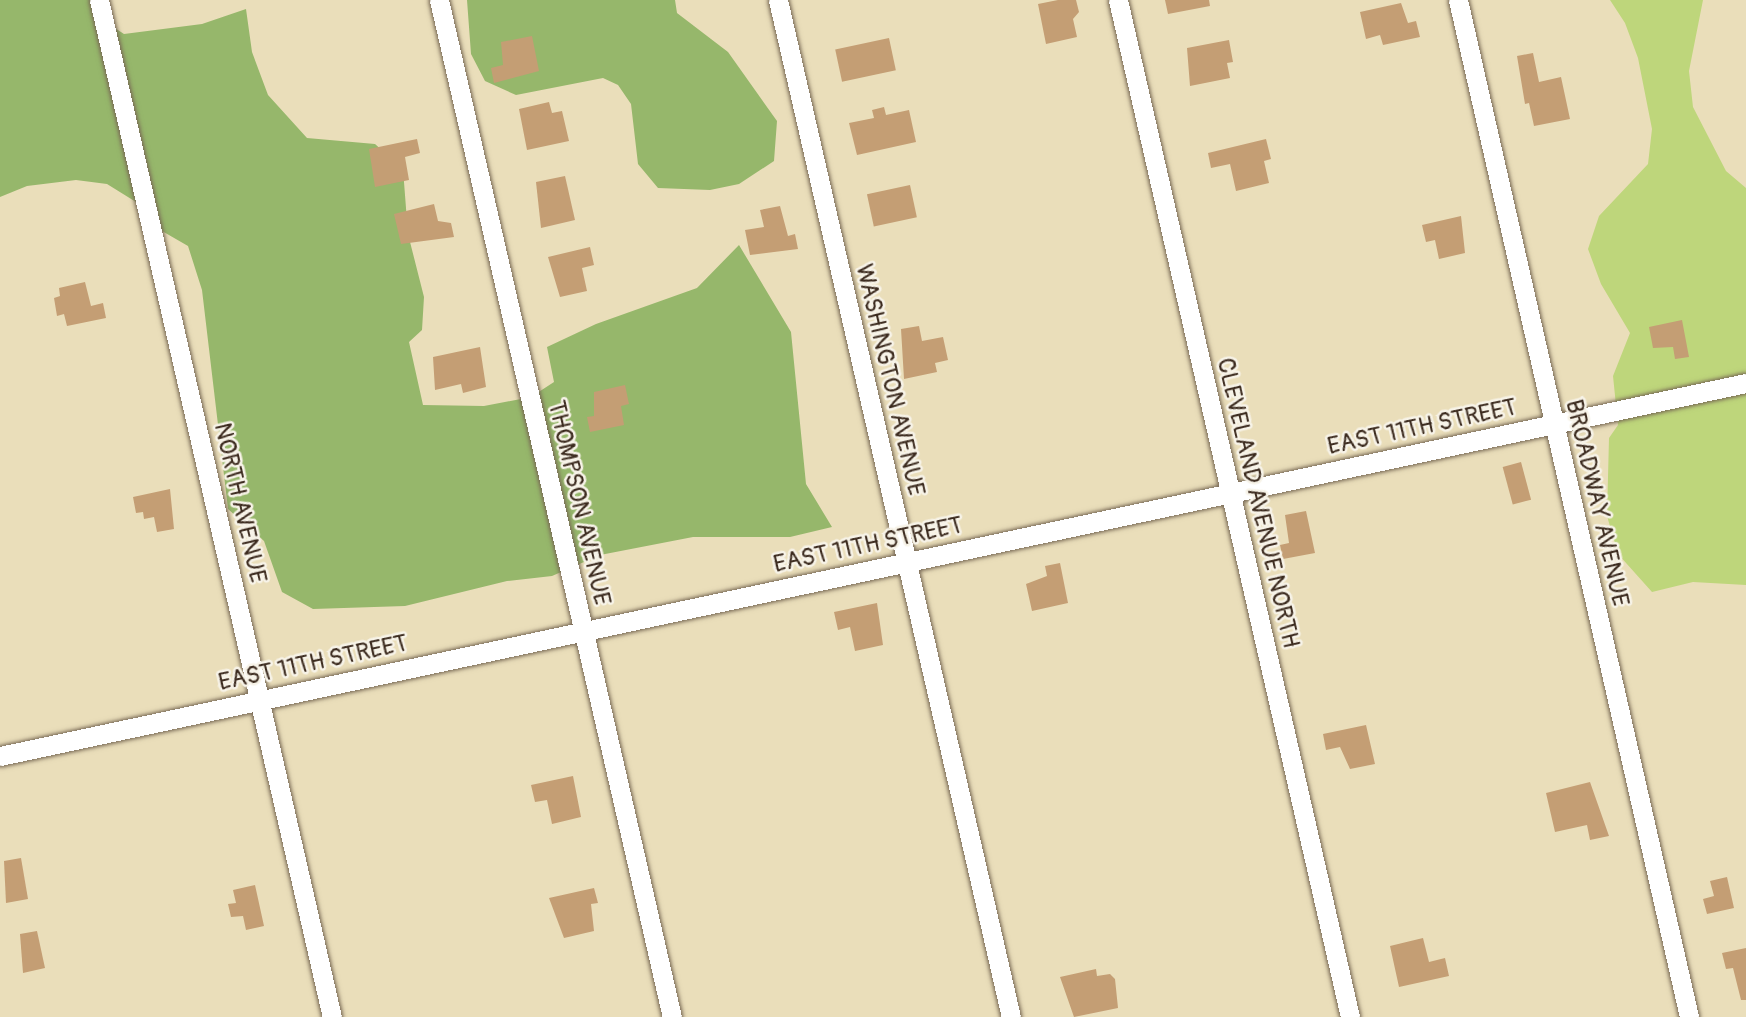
<!DOCTYPE html>
<html>
<head>
<meta charset="utf-8">
<style>
	body { margin:0 }
	#map { position:relative; width:1746px; height:1017px; overflow:hidden; background:#eadeba; font-family:Pangolin,sans-serif }
	div>[style] { position:absolute }
	.green>* { inset:0; background:#bed67b }
	.forest>* { inset:0; background:#96b76b }
	.building>* { inset:0; background:#c49e74; transform-origin:0 0 }
	.roads { filter:drop-shadow(0 0 2px #786955) drop-shadow(0 0 2px #786955) }
	.minor>* { height:19px; margin:-9.5px; padding:0 9.5px; transform-origin:9.5px; border-radius:9.5px; background:#fff }
	span { translate:-50% -50%; white-space:nowrap; text-align:center; line-height:1.15; -webkit-text-stroke:5px #f7f3e8; paint-order:stroke }
	.street-label { font-size:24px; color:#3b2a1e }
</style>
</head>
<body>
<div id="map">
	<div class="green">
		<div style="clip-path:polygon(1610px 0,1703px 0,1689px 71px,1693px 107px,1726px 171px,1746px 188px,1746px 585px,1693px 582px,1652px 592px,1618px 554px,1607px 516px,1609px 438px,1618px 425px,1613px 376px,1630px 333px,1601px 284px,1588px 249px,1599px 216px,1648px 164px,1652px 129px,1638px 58px,1625px 23px)"></div>
	</div>
	<div class="forest">
		<div style="clip-path:polygon(0 0,91px 0,101px 19px,124px 34px,202px 24px,246px 9px,252px 52px,268px 95px,307px 138px,375px 144px,403px 169px,408px 234px,424px 297px,422px 330px,409px 342px,423px 405px,484px 406px,531px 397px,554px 382px,547px 347px,596px 324px,697px 288px,739px 245px,791px 332px,806px 484px,832px 527px,790px 537px,693px 537px,600px 555px,552px 576px,507px 581px,405px 606px,313px 609px,282px 592px,264px 541px,228px 509px,202px 290px,188px 246px,162px 231px,136px 202px,107px 184px,76px 180px,27px 186px,0 197px)"></div>
		<div style="clip-path:polygon(467px 0,675px 0,677px 13px,728px 52px,777px 121px,774px 161px,739px 184px,710px 190px,658px 188px,638px 164px,631px 104px,618px 85px,603px 78px,516px 95px,485px 81px,471px 54px)"></div>
	</div>
	<div class="building">
		<div style="clip-path:polygon(1058px 0,1076px 0,1079px 12px,1073px 19px,1077px 37px,1046px 44px,1038px 4px)"></div>
		<div style="clip-path:polygon(1165px 0,1209px 0,1210px 6px,1168px 14px)"></div>
		<div style="clip-path:polygon(1401px 3px,1408px 23px,1416px 21px,1420px 37px,1383px 45px,1380px 35px,1366px 39px,1360px 12px)"></div>
		<div style="clip-path:polygon(532px 36px,539px 71px,494px 83px,491px 68px,503px 65px,501px 42px)"></div>
		<div style="left:889px;top:38px;width:33px;height:55px;rotate:78deg"></div>
		<div style="clip-path:polygon(1229px 40px,1233px 62px,1227px 63px,1230px 78px,1190px 86px,1187px 48px)"></div>
		<div style="clip-path:polygon(1533px 53px,1539px 82px,1561px 77px,1570px 119px,1534px 126px,1529px 103px,1525px 104px,1517px 56px)"></div>
		<div style="clip-path:polygon(549px 102px,552px 113px,562px 111px,569px 141px,527px 150px,519px 109px)"></div>
		<div style="clip-path:polygon(884px 107px,886px 115px,909px 110px,916px 142px,857px 155px,849px 123px,874px 118px,872px 110px)"></div>
		<div style="clip-path:polygon(417px 139px,420px 153px,405px 157px,409px 180px,375px 187px,369px 149px)"></div>
		<div style="clip-path:polygon(1266px 139px,1271px 159px,1264px 161px,1269px 183px,1236px 191px,1230px 164px,1211px 168px,1208px 153px)"></div>
		<div style="clip-path:polygon(565px 176px,575px 220px,541px 228px,536px 182px)"></div>
		<div style="left:910px;top:185px;width:33px;height:44px;rotate:78deg"></div>
		<div style="clip-path:polygon(434px 204px,438px 221px,451px 223px,454px 237px,401px 244px,394px 214px)"></div>
		<div style="clip-path:polygon(780px 206px,788px 236px,795px 234px,798px 249px,750px 255px,745px 230px,764px 227px,760px 210px)"></div>
		<div style="clip-path:polygon(1461px 216px,1465px 253px,1439px 259px,1435px 240px,1426px 242px,1422px 225px)"></div>
		<div style="clip-path:polygon(590px 247px,594px 265px,582px 268px,587px 291px,560px 297px,548px 257px)"></div>
		<div style="clip-path:polygon(85px 282px,91px 306px,103px 303px,106px 318px,67px 326px,64px 314px,57px 316px,54px 298px,60px 296px,59px 288px)"></div>
		<div style="clip-path:polygon(1682px 320px,1689px 357px,1675px 359px,1673px 347px,1653px 348px,1649px 327px)"></div>
		<div style="clip-path:polygon(919px 326px,922px 341px,943px 337px,948px 360px,935px 363px,937px 372px,904px 379px,901px 329px)"></div>
		<div style="clip-path:polygon(480px 347px,486px 387px,463px 393px,461px 384px,435px 390px,433px 357px)"></div>
		<div style="clip-path:polygon(625px 385px,629px 404px,621px 406px,624px 425px,590px 432px,587px 417px,594px 416px,594px 392px)"></div>
		<div style="left:1521px;top:462px;width:39px;height:19px;rotate:75deg"></div>
		<div style="clip-path:polygon(170px 489px,174px 529px,157px 532px,154px 517px,144px 519px,143px 512px,136px 513px,133px 497px)"></div>
		<div style="clip-path:polygon(1306px 511px,1315px 553px,1283px 559px,1280px 545px,1289px 543px,1285px 515px)"></div>
		<div style="clip-path:polygon(1060px 563px,1068px 603px,1032px 611px,1026px 584px,1047px 576px,1045px 566px)"></div>
		<div style="clip-path:polygon(877px 603px,883px 645px,855px 651px,850px 627px,838px 630px,834px 612px)"></div>
		<div style="clip-path:polygon(1366px 725px,1375px 764px,1350px 769px,1340px 747px,1326px 750px,1323px 734px)"></div>
		<div style="clip-path:polygon(573px 776px,581px 817px,552px 824px,547px 800px,535px 802px,531px 785px)"></div>
		<div style="clip-path:polygon(1590px 782px,1609px 836px,1590px 840px,1587px 825px,1555px 832px,1546px 793px)"></div>
		<div style="clip-path:polygon(21px 858px,28px 899px,6px 903px,4px 861px)"></div>
		<div style="clip-path:polygon(1727px 877px,1734px 908px,1707px 914px,1703px 899px,1714px 896px,1710px 881px)"></div>
		<div style="clip-path:polygon(255px 885px,264px 926px,246px 930px,243px 916px,231px 917px,228px 904px,236px 903px,233px 890px)"></div>
		<div style="clip-path:polygon(594px 888px,598px 903px,591px 904px,594px 931px,564px 938px,549px 898px)"></div>
		<div style="clip-path:polygon(37px 931px,45px 968px,23px 973px,20px 934px)"></div>
		<div style="clip-path:polygon(1423px 938px,1429px 962px,1445px 958px,1449px 976px,1399px 987px,1390px 946px)"></div>
		<div style="clip-path:polygon(1746px 948px,1746px 1000px,1741px 1000px,1733px 968px,1726px 969px,1722px 953px)"></div>
		<div style="clip-path:polygon(1096px 969px,1097px 976px,1110px 974px,1115px 979px,1118px 1008px,1074px 1017px,1060px 977px)"></div>
	</div>
	<div class="roads">
		<div class="minor">
			<div style="left:99px;top:0;width:1043px;rotate:77.1deg"></div>
			<div style="left:439px;top:0;width:1043px;rotate:77.1deg"></div>
			<div style="left:778px;top:0;width:1043px;rotate:77.1deg"></div>
			<div style="left:1118px;top:0;width:1043px;rotate:77.15deg"></div>
			<div style="left:1458px;top:0;width:1043px;rotate:77.2deg"></div>
			<div style="left:0;top:756px;width:1785px;rotate:-12.06deg"></div>
		</div>
	</div>
	<div class="street-label">
		<span style="left:890px;top:380px;rotate:77deg">WASHINGTON AVENUE</span>
		<span style="left:1422px;top:427px;rotate:-12deg">EAST 11TH STREET</span>
		<span style="left:240px;top:503px;rotate:77deg">NORTH AVENUE</span>
		<span style="left:579px;top:503px;rotate:77deg">THOMPSON AVENUE</span>
		<span style="left:1258px;top:503px;rotate:77deg">CLEVELAND AVENUE NORTH</span>
		<span style="left:1597px;top:503px;rotate:77deg">BROADWAY AVENUE</span>
		<span style="left:868px;top:545px;rotate:-12deg">EAST 11TH STREET</span>
		<span style="left:313px;top:663px;rotate:-12deg">EAST 11TH STREET</span>
	</div>
</div>
</body>
</html>
